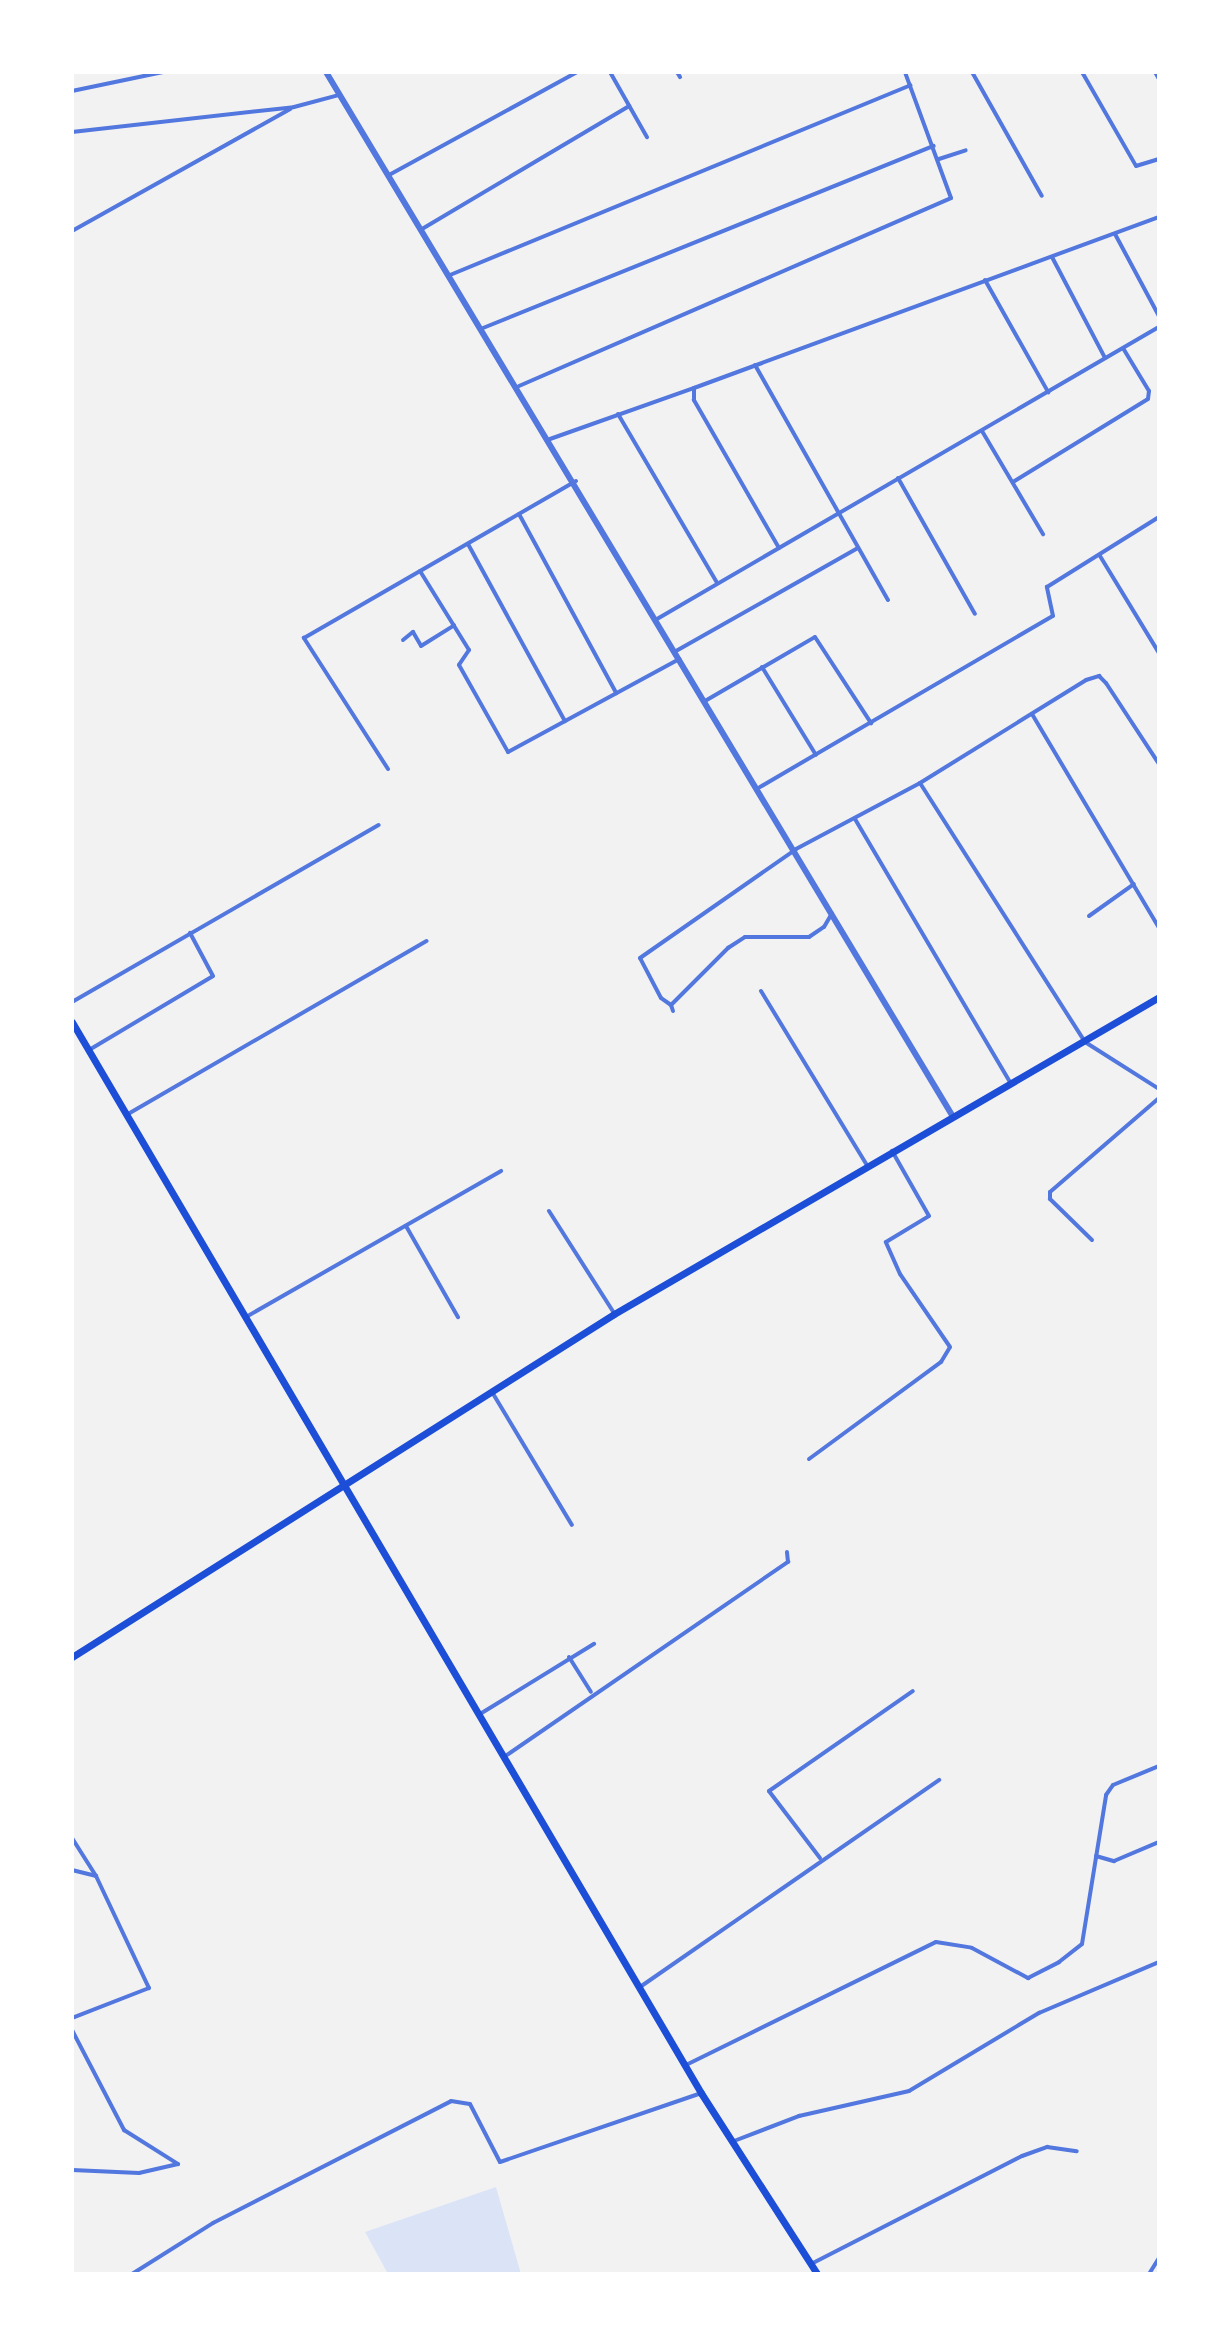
<!DOCTYPE html>
<html>
<head>
<meta charset="utf-8">
<style>
	body { margin:0 }
	#map { position:relative; width:1231px; height:2346px; overflow:hidden; background:#f2f2f2; font-family:Commissioner,sans-serif }
	div>[style] { position:absolute }
	.green>* { inset:0; background:#dbe4f7 }
	.minor>* { height:4px; margin:-2px; padding:0 2px; transform-origin:2px; border-radius:2px; background:#5277de }
	.tertiary>* { height:6px; margin:-3px; padding:0 3px; transform-origin:3px; border-radius:3px; background:#5277de }
	.primary>* { height:7px; margin:-3.5px; padding:0 3.5px; transform-origin:3.5px; border-radius:3.5px; background:#1d4ed8 }
	span { translate:-50% -50%; white-space:nowrap; text-align:center; line-height:1.15; -webkit-text-stroke:6px #fff; paint-order:stroke }
	.frame { position:absolute; inset:0; border:74px solid #fff; pointer-events:none }
</style>
</head>
<body>
<div id="map">
	<div class="green">
		<div style="clip-path:polygon(496px 2187px,521px 2274px,388px 2274px,365px 2232px)"></div>
	</div>
	<div class="minor">
		<div style="left:610px;top:72px;width:75px;rotate:60.4deg"></div>
		<div style="left:677px;top:72px;width:6px;rotate:59deg"></div>
		<div style="left:972px;top:72px;width:142px;rotate:60.6deg"></div>
		<div style="left:1082px;top:72px;width:108px;rotate:60.1deg"></div>
		<div style="left:1136px;top:166px;width:24px;rotate:-17deg"></div>
		<div style="left:1155px;top:72px;width:8px;rotate:60deg"></div>
		<div style="left:72px;top:91px;width:93px;rotate:-11.8deg"></div>
		<div style="left:72px;top:132px;width:223px;rotate:-6.4deg"></div>
		<div style="left:294px;top:107px;width:47px;rotate:-14.9deg"></div>
		<div style="left:939px;top:159px;width:28px;rotate:-18deg"></div>
		<div style="left:389px;top:175px;width:214px;rotate:-28.7deg"></div>
		<div style="left:422px;top:229px;width:241px;rotate:-30.7deg"></div>
		<div style="left:72px;top:231px;width:250px;rotate:-29.2deg"></div>
		<div style="left:1115px;top:234px;width:93px;rotate:61.8deg"></div>
		<div style="left:1052px;top:257px;width:114px;rotate:62.3deg"></div>
		<div style="left:450px;top:275px;width:498px;rotate:-22.4deg"></div>
		<div style="left:985px;top:280px;width:129px;rotate:60.6deg"></div>
		<div style="left:483px;top:328px;width:486px;rotate:-22deg"></div>
		<div style="left:755px;top:365px;width:270px;rotate:60.5deg"></div>
		<div style="left:519px;top:386px;width:471px;rotate:-23.5deg"></div>
		<div style="left:951px;top:198px;width:134px;rotate:-110.1deg"></div>
		<div style="left:618px;top:414px;width:196px;rotate:59.6deg"></div>
		<div style="left:1159px;top:428px;width:11px;rotate:90deg"></div>
		<div style="left:982px;top:431px;width:120px;rotate:59.4deg"></div>
		<div style="left:550px;top:439px;width:153px;rotate:-19.5deg"></div>
		<div style="left:898px;top:478px;width:156px;rotate:60.5deg"></div>
		<div style="left:1013px;top:482px;width:158px;rotate:-31.6deg"></div>
		<div style="left:1148px;top:399px;width:8px;rotate:-83deg"></div>
		<div style="left:1149px;top:391px;width:50px;rotate:-121.2deg"></div>
		<div style="left:519px;top:514px;width:204px;rotate:61.5deg"></div>
		<div style="left:468px;top:544px;width:202px;rotate:61.3deg"></div>
		<div style="left:779px;top:548px;width:171px;rotate:-119.9deg"></div>
		<div style="left:694px;top:400px;width:12px;rotate:-90deg"></div>
		<div style="left:694px;top:388px;width:495px;rotate:-20.2deg"></div>
		<div style="left:1100px;top:556px;width:114px;rotate:58.7deg"></div>
		<div style="left:420px;top:571px;width:93px;rotate:58.2deg"></div>
		<div style="left:469px;top:650px;width:18px;rotate:124deg"></div>
		<div style="left:459px;top:665px;width:100px;rotate:60.6deg"></div>
		<div style="left:508px;top:752px;width:195px;rotate:-28.5deg"></div>
		<div style="left:657px;top:619px;width:581px;rotate:-30.19deg"></div>
		<div style="left:403px;top:640px;width:13px;rotate:-39deg"></div>
		<div style="left:413px;top:632px;width:16px;rotate:60deg"></div>
		<div style="left:421px;top:646px;width:39px;rotate:-32deg"></div>
		<div style="left:676px;top:651px;width:209px;rotate:-29.5deg"></div>
		<div style="left:762px;top:667px;width:103px;rotate:58.5deg"></div>
		<div style="left:705px;top:701px;width:127px;rotate:-30.2deg"></div>
		<div style="left:815px;top:637px;width:103px;rotate:56.9deg"></div>
		<div style="left:1032px;top:714px;width:249px;rotate:59.3deg"></div>
		<div style="left:388px;top:769px;width:156px;rotate:-122.7deg"></div>
		<div style="left:304px;top:638px;width:314px;rotate:-30deg"></div>
		<div style="left:920px;top:783px;width:307px;rotate:57.5deg"></div>
		<div style="left:1085px;top:1042px;width:88px;rotate:32.4deg"></div>
		<div style="left:760px;top:787px;width:339px;rotate:-30.3deg"></div>
		<div style="left:1053px;top:616px;width:30px;rotate:-102deg"></div>
		<div style="left:1047px;top:587px;width:132px;rotate:-32deg"></div>
		<div style="left:855px;top:819px;width:305px;rotate:59.5deg"></div>
		<div style="left:1089px;top:916px;width:55px;rotate:-35.4deg"></div>
		<div style="left:761px;top:991px;width:204px;rotate:58.7deg"></div>
		<div style="left:72px;top:1002px;width:354px;rotate:-30deg"></div>
		<div style="left:671px;top:1005px;width:12px;rotate:-145deg"></div>
		<div style="left:661px;top:998px;width:45px;rotate:-117.7deg"></div>
		<div style="left:640px;top:958px;width:190px;rotate:-34.9deg"></div>
		<div style="left:796px;top:849px;width:140px;rotate:-28deg"></div>
		<div style="left:920px;top:783px;width:195px;rotate:-31.8deg"></div>
		<div style="left:1086px;top:680px;width:14px;rotate:-17deg"></div>
		<div style="left:1099px;top:676px;width:10px;rotate:45deg"></div>
		<div style="left:1106px;top:683px;width:97px;rotate:56.8deg"></div>
		<div style="left:673px;top:1011px;width:6px;rotate:-108deg"></div>
		<div style="left:671px;top:1005px;width:81px;rotate:-45deg"></div>
		<div style="left:728px;top:948px;width:20px;rotate:-33deg"></div>
		<div style="left:745px;top:937px;width:64px"></div>
		<div style="left:809px;top:937px;width:18px;rotate:-34deg"></div>
		<div style="left:824px;top:927px;width:16px;rotate:-60deg"></div>
		<div style="left:89px;top:1050px;width:144px;rotate:-30.8deg"></div>
		<div style="left:213px;top:976px;width:49px;rotate:-118.1deg"></div>
		<div style="left:128px;top:1114px;width:345px;rotate:-30.1deg"></div>
		<div style="left:549px;top:1211px;width:121px;rotate:57.5deg"></div>
		<div style="left:406px;top:1226px;width:105px;rotate:60.3deg"></div>
		<div style="left:1092px;top:1240px;width:59px;rotate:-135.7deg"></div>
		<div style="left:1050px;top:1199px;width:7px;rotate:-90deg"></div>
		<div style="left:1050px;top:1192px;width:144px;rotate:-40.8deg"></div>
		<div style="left:246px;top:1317px;width:294px;rotate:-29.8deg"></div>
		<div style="left:492px;top:1392px;width:155px;rotate:59deg"></div>
		<div style="left:809px;top:1459px;width:164px;rotate:-36.3deg"></div>
		<div style="left:941px;top:1362px;width:17px;rotate:-59deg"></div>
		<div style="left:950px;top:1347px;width:88px;rotate:-124.4deg"></div>
		<div style="left:900px;top:1274px;width:35px;rotate:-114deg"></div>
		<div style="left:886px;top:1242px;width:50px;rotate:-31.2deg"></div>
		<div style="left:929px;top:1216px;width:75px;rotate:-119.6deg"></div>
		<div style="left:569px;top:1657px;width:41px;rotate:57.8deg"></div>
		<div style="left:480px;top:1714px;width:134px;rotate:-31.6deg"></div>
		<div style="left:504px;top:1757px;width:345px;rotate:-34.5deg"></div>
		<div style="left:788px;top:1562px;width:10px;rotate:-96deg"></div>
		<div style="left:72px;top:1838px;width:45px;rotate:57.7deg"></div>
		<div style="left:1096px;top:1856px;width:19px;rotate:16deg"></div>
		<div style="left:1114px;top:1861px;width:49px;rotate:-22.9deg"></div>
		<div style="left:820px;top:1858px;width:84px;rotate:-127.3deg"></div>
		<div style="left:769px;top:1791px;width:175px;rotate:-34.8deg"></div>
		<div style="left:72px;top:1870px;width:25px;rotate:14deg"></div>
		<div style="left:96px;top:1876px;width:124px;rotate:64.7deg"></div>
		<div style="left:149px;top:1988px;width:83px;rotate:158.7deg"></div>
		<div style="left:640px;top:1987px;width:364px;rotate:-34.7deg"></div>
		<div style="left:72px;top:2030px;width:113px;rotate:62.5deg"></div>
		<div style="left:124px;top:2130px;width:64px;rotate:32.2deg"></div>
		<div style="left:178px;top:2164px;width:40px;rotate:167deg"></div>
		<div style="left:139px;top:2173px;width:67px;rotate:-177.4deg"></div>
		<div style="left:688px;top:2064px;width:276px;rotate:-26.2deg"></div>
		<div style="left:936px;top:1942px;width:36px;rotate:9deg"></div>
		<div style="left:972px;top:1948px;width:64px;rotate:28.2deg"></div>
		<div style="left:1028px;top:1978px;width:35px;rotate:-27deg"></div>
		<div style="left:1059px;top:1962px;width:29px;rotate:-38deg"></div>
		<div style="left:1082px;top:1944px;width:151px;rotate:-80.8deg"></div>
		<div style="left:1106px;top:1795px;width:12px;rotate:-55deg"></div>
		<div style="left:1113px;top:1785px;width:50px;rotate:-22.4deg"></div>
		<div style="left:734px;top:2141px;width:70px;rotate:-21deg"></div>
		<div style="left:799px;top:2116px;width:113px;rotate:-12.8deg"></div>
		<div style="left:909px;top:2091px;width:152px;rotate:-31deg"></div>
		<div style="left:1039px;top:2013px;width:130px;rotate:-23deg"></div>
		<div style="left:811px;top:2264px;width:237px;rotate:-27.1deg"></div>
		<div style="left:1022px;top:2156px;width:27px;rotate:-20deg"></div>
		<div style="left:1047px;top:2147px;width:30px;rotate:8deg"></div>
		<div style="left:132px;top:2274px;width:96px;rotate:-32.2deg"></div>
		<div style="left:213px;top:2223px;width:267px;rotate:-27.1deg"></div>
		<div style="left:451px;top:2101px;width:19px;rotate:9deg"></div>
		<div style="left:470px;top:2104px;width:65px;rotate:62.7deg"></div>
		<div style="left:500px;top:2162px;width:213px;rotate:-18.9deg"></div>
		<div style="left:1149px;top:2274px;width:19px;rotate:-58deg"></div>
	</div>
	<div class="tertiary">
		<div style="left:326px;top:72px;width:1216px;rotate:59.03deg"></div>
	</div>
	<div class="primary">
		<div style="left:72px;top:1022px;width:1242px;rotate:59.57deg"></div>
		<div style="left:701px;top:2093px;width:215px;rotate:57.3deg"></div>
		<div style="left:72px;top:1657px;width:641px;rotate:-32.33deg"></div>
		<div style="left:614px;top:1314px;width:630px;rotate:-30.18deg"></div>
	</div>
	<div class="frame"></div>
</div>
</body>
</html>
